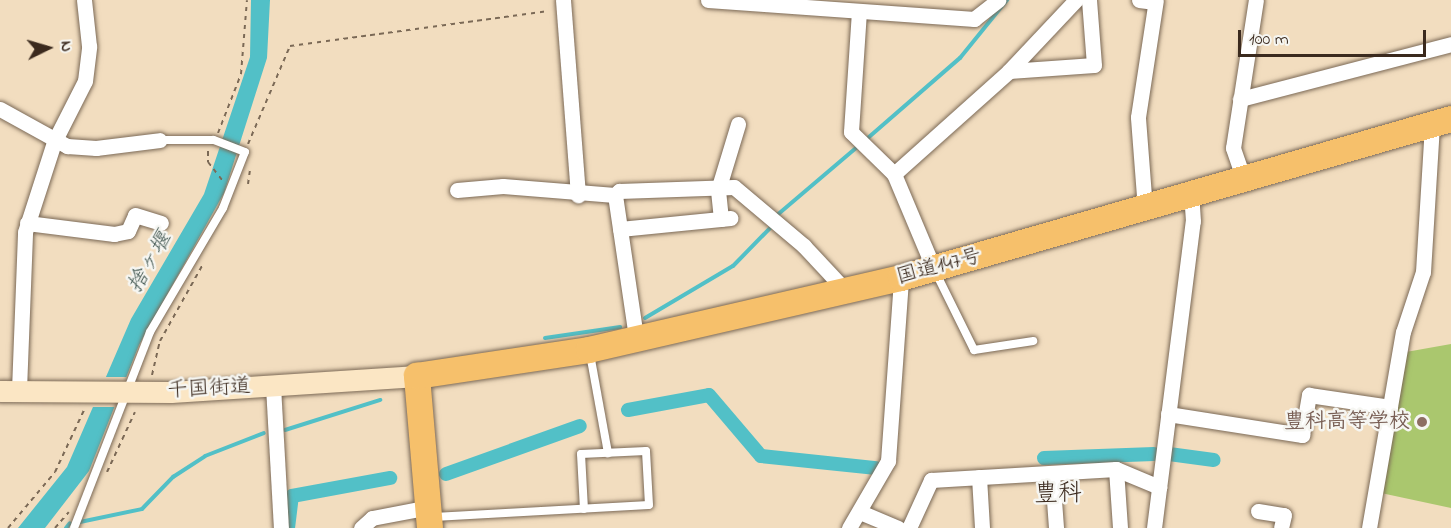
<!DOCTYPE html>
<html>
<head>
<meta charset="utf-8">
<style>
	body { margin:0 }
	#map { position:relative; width:1451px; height:528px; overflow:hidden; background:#f2ddbf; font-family:"Indie Flower","Klee One",sans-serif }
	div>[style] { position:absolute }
	.green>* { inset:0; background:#aac76e }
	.water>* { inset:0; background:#52c0c7 }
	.pier>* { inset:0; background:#f2ddbf }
	.stream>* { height:4px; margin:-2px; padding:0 2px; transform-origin:2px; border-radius:2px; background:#52c0c7 }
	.canal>* { height:14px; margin:-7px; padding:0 7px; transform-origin:7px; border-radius:7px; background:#52c0c7 }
	.path>* { height:2px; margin-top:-1px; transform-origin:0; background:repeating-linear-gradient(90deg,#7b6956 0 4.5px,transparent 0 9px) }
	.roads { filter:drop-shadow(0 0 2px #7b6956) drop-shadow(0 0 2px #7b6956) }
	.service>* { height:8px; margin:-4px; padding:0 4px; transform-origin:4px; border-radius:4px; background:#fff }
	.minor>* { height:15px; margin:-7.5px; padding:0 7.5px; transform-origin:7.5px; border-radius:7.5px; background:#fff }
	.secondary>* { height:21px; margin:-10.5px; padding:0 10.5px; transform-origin:10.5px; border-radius:10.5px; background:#fbe6c4 }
	.trunk>* { height:26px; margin:-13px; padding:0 13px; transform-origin:13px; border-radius:13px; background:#f6c06b }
	.dots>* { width:16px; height:16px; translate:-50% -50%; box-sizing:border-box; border:3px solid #f6f6f2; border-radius:50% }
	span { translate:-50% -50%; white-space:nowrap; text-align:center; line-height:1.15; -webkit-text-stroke:5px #f6f6f2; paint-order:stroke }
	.street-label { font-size:21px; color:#3b2a1e }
	.education-label { font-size:21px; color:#785e54; font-weight:700 }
	.right { translate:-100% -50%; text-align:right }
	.water-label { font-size:22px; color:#425751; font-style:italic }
	.quarter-label { font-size:24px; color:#3b2a1e }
	.north { position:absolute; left:18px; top:18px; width:60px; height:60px; -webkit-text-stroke:4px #f6f6f2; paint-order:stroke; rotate:85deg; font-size:16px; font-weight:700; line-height:24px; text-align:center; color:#3b2a1e }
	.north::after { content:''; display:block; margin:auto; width:21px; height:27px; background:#3b2a1e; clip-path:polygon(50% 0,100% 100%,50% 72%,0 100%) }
	.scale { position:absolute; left:1238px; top:30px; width:188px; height:27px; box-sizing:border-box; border:3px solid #3b2a1e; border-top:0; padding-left:8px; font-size:18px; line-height:21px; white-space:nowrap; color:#3b2a1e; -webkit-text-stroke:4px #f6f6f2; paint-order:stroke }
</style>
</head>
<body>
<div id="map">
	<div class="green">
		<div style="clip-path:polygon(1451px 344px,1451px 508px,1381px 493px,1406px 352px)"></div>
	</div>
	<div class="water">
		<div style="clip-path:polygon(251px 0,270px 0,267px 58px,224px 193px,139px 345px,89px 471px,45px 528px,18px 528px,67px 467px,131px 319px,204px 194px,250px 57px)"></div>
	</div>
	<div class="pier">
		<div style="clip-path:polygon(101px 377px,129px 377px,117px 407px,91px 407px)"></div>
	</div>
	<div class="stream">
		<div style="left:869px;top:137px;width:121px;rotate:-41deg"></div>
		<div style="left:960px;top:58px;width:75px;rotate:-51deg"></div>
		<div style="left:776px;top:216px;width:105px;rotate:-40.4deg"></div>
		<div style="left:645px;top:318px;width:102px;rotate:-30.6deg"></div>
		<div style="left:733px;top:266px;width:59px;rotate:-45.7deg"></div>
		<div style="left:545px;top:338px;width:76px;rotate:-8.3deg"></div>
		<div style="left:285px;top:430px;width:100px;rotate:-17.5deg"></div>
		<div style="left:80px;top:522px;width:63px;rotate:-11.8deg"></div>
		<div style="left:142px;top:509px;width:45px;rotate:-45.9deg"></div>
		<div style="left:173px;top:477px;width:38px;rotate:-33deg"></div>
		<div style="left:205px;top:456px;width:63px;rotate:-21.3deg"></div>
		<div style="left:66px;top:528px;width:6px;rotate:-51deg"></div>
	</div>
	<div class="canal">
		<div style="left:628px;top:410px;width:82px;rotate:-10.5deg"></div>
		<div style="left:709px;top:395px;width:80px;rotate:49.6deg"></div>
		<div style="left:761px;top:456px;width:116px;rotate:6deg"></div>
		<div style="left:1169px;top:454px;width:45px;rotate:7.6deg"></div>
		<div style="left:1044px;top:458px;width:110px;rotate:-2.1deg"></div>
		<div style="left:446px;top:474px;width:142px;rotate:-19.7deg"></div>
		<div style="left:288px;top:528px;width:32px;rotate:-83deg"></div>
		<div style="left:292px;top:496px;width:100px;rotate:-10.4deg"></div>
	</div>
	<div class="path">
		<div style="left:218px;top:133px;width:63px;rotate:-68.7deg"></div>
		<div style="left:241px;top:74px;width:74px;rotate:-85.4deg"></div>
		<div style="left:248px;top:144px;width:107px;rotate:-66.8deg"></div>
		<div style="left:290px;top:46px;width:261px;rotate:-7.7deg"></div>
		<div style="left:208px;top:151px;width:11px;rotate:90deg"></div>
		<div style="left:208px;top:162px;width:24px;rotate:52deg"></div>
		<div style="left:248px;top:184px;width:15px;rotate:-82deg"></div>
		<div style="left:152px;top:375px;width:35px;rotate:-77deg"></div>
		<div style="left:160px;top:341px;width:88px;rotate:-60.8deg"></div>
		<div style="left:107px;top:472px;width:66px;rotate:-65deg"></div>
		<div style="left:8px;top:528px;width:73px;rotate:-50deg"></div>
		<div style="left:55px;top:472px;width:71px;rotate:-64.9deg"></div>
		<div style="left:55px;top:528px;width:21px;rotate:-49deg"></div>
	</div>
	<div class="roads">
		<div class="service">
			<div style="left:936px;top:273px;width:86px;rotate:63.7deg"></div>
			<div style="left:974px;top:350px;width:60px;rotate:-8.7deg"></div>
			<div style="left:590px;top:354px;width:101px;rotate:79.7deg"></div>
			<div style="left:434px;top:517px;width:215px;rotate:-3.2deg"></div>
			<div style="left:649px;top:505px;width:54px;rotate:-93.2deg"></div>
			<div style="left:646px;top:451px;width:65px;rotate:177.4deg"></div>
			<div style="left:581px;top:454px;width:55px;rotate:86.9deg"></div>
			<div style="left:74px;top:528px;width:210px;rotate:-68.8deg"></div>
			<div style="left:150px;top:332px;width:144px;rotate:-59.5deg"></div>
			<div style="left:223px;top:208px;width:60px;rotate:-68.6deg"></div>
			<div style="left:245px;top:152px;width:34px;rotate:-159deg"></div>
			<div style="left:213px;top:140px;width:53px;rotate:180deg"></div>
		</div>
		<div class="minor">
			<div style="left:563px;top:0;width:196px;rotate:85.6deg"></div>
			<div style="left:708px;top:0;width:267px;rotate:4.1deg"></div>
			<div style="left:974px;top:19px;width:31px;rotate:-38deg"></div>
			<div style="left:1139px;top:0;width:16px;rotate:7deg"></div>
			<div style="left:859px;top:11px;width:121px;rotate:93.8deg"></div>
			<div style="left:851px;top:132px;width:60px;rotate:44.3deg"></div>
			<div style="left:894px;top:174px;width:103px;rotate:67.2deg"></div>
			<div style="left:1009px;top:71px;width:85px;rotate:-4deg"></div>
			<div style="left:1094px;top:65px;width:65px;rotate:-94.4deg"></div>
			<div style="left:1240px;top:99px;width:218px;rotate:-14.6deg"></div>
			<div style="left:0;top:109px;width:77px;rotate:28.9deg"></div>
			<div style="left:67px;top:146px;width:29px;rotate:4deg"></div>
			<div style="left:96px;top:148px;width:64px;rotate:-7.1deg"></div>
			<div style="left:894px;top:174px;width:154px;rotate:-41.8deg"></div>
			<div style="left:1009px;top:71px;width:98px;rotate:-46.7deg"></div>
			<div style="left:1244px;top:180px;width:34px;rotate:-109deg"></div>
			<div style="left:1233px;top:148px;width:150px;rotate:-81.2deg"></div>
			<div style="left:457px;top:190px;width:46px;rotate:-5deg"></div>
			<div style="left:503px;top:186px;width:112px;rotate:4.6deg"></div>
			<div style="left:615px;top:195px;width:144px;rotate:81.6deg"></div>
			<div style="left:615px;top:195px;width:6px;rotate:-45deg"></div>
			<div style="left:619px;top:191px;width:115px;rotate:-2deg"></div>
			<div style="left:734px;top:187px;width:92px;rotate:40.1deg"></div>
			<div style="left:804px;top:246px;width:62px;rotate:47deg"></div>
			<div style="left:1145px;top:209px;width:92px;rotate:-94.4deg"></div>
			<div style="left:1138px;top:117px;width:118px;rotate:-81.3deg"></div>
			<div style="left:721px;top:219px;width:29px;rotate:-96deg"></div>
			<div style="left:718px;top:190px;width:69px;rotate:-73.1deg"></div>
			<div style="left:27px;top:223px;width:88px;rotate:7.2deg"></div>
			<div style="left:114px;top:234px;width:14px;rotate:-12deg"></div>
			<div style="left:128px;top:231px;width:17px;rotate:-66deg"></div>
			<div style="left:135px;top:215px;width:27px;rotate:17deg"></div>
			<div style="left:620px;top:229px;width:111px;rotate:-5.7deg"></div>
			<div style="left:273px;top:386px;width:142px;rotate:86.8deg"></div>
			<div style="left:19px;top:390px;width:158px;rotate:-87.8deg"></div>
			<div style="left:25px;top:232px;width:95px;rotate:-72.1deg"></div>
			<div style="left:54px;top:142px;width:68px;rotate:-63.1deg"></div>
			<div style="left:85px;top:81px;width:35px;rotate:-83deg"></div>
			<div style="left:89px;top:46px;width:46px;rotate:-96.2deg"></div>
			<div style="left:1168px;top:414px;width:136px;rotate:8.9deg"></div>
			<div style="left:1302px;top:435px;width:41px;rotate:-80.1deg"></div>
			<div style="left:1309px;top:395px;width:82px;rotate:8.4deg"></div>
			<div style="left:1116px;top:469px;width:59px;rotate:86.1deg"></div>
			<div style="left:1052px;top:473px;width:55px;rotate:85.8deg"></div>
			<div style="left:979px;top:477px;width:51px;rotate:86.6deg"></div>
			<div style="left:1258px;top:511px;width:26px;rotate:9deg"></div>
			<div style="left:1284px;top:515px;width:13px;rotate:103deg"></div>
			<div style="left:860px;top:512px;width:41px;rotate:22.8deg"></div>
			<div style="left:361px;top:528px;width:15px;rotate:-42deg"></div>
			<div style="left:372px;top:518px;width:58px;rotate:-10.9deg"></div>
			<div style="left:849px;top:528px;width:78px;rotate:-59.8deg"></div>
			<div style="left:888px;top:461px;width:183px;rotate:-85.9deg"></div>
			<div style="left:909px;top:528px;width:53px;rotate:-65.4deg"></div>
			<div style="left:931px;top:480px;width:185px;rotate:-3.4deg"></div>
			<div style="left:1116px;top:469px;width:47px;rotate:22.7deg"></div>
			<div style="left:1154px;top:528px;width:309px;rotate:-82.8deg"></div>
			<div style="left:1193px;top:221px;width:26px;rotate:-94deg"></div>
			<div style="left:1369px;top:528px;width:199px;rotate:-80.2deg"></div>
			<div style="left:1403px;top:332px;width:63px;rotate:-71.6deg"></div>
			<div style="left:1423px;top:272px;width:147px;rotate:-86.5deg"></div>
		</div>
		<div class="secondary">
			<div style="left:0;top:391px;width:171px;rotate:0.3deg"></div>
			<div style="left:171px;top:392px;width:247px;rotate:-3.7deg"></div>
		</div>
		<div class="trunk">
			<div style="left:430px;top:528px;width:153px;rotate:-94.9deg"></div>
			<div style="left:417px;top:376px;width:174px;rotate:-8.6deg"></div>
			<div style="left:589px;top:350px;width:320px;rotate:-13deg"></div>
			<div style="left:901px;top:278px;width:573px;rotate:-16.12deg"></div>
		</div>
	</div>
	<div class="dots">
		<div style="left:1422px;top:422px;background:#8d6e63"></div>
	</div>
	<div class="street-label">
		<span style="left:939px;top:267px;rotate:-15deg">国道147号</span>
		<span style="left:209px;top:389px;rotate:-3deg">千国街道</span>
	</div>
	<div class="education-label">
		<span class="right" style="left:1410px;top:422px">豊科高等学校</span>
	</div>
	<div class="water-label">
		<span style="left:151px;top:263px;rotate:-60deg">捨ヶ堰</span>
	</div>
	<div class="quarter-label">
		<span style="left:1058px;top:495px">豊科</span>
	</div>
	<div class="north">N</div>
	<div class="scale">100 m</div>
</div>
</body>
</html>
